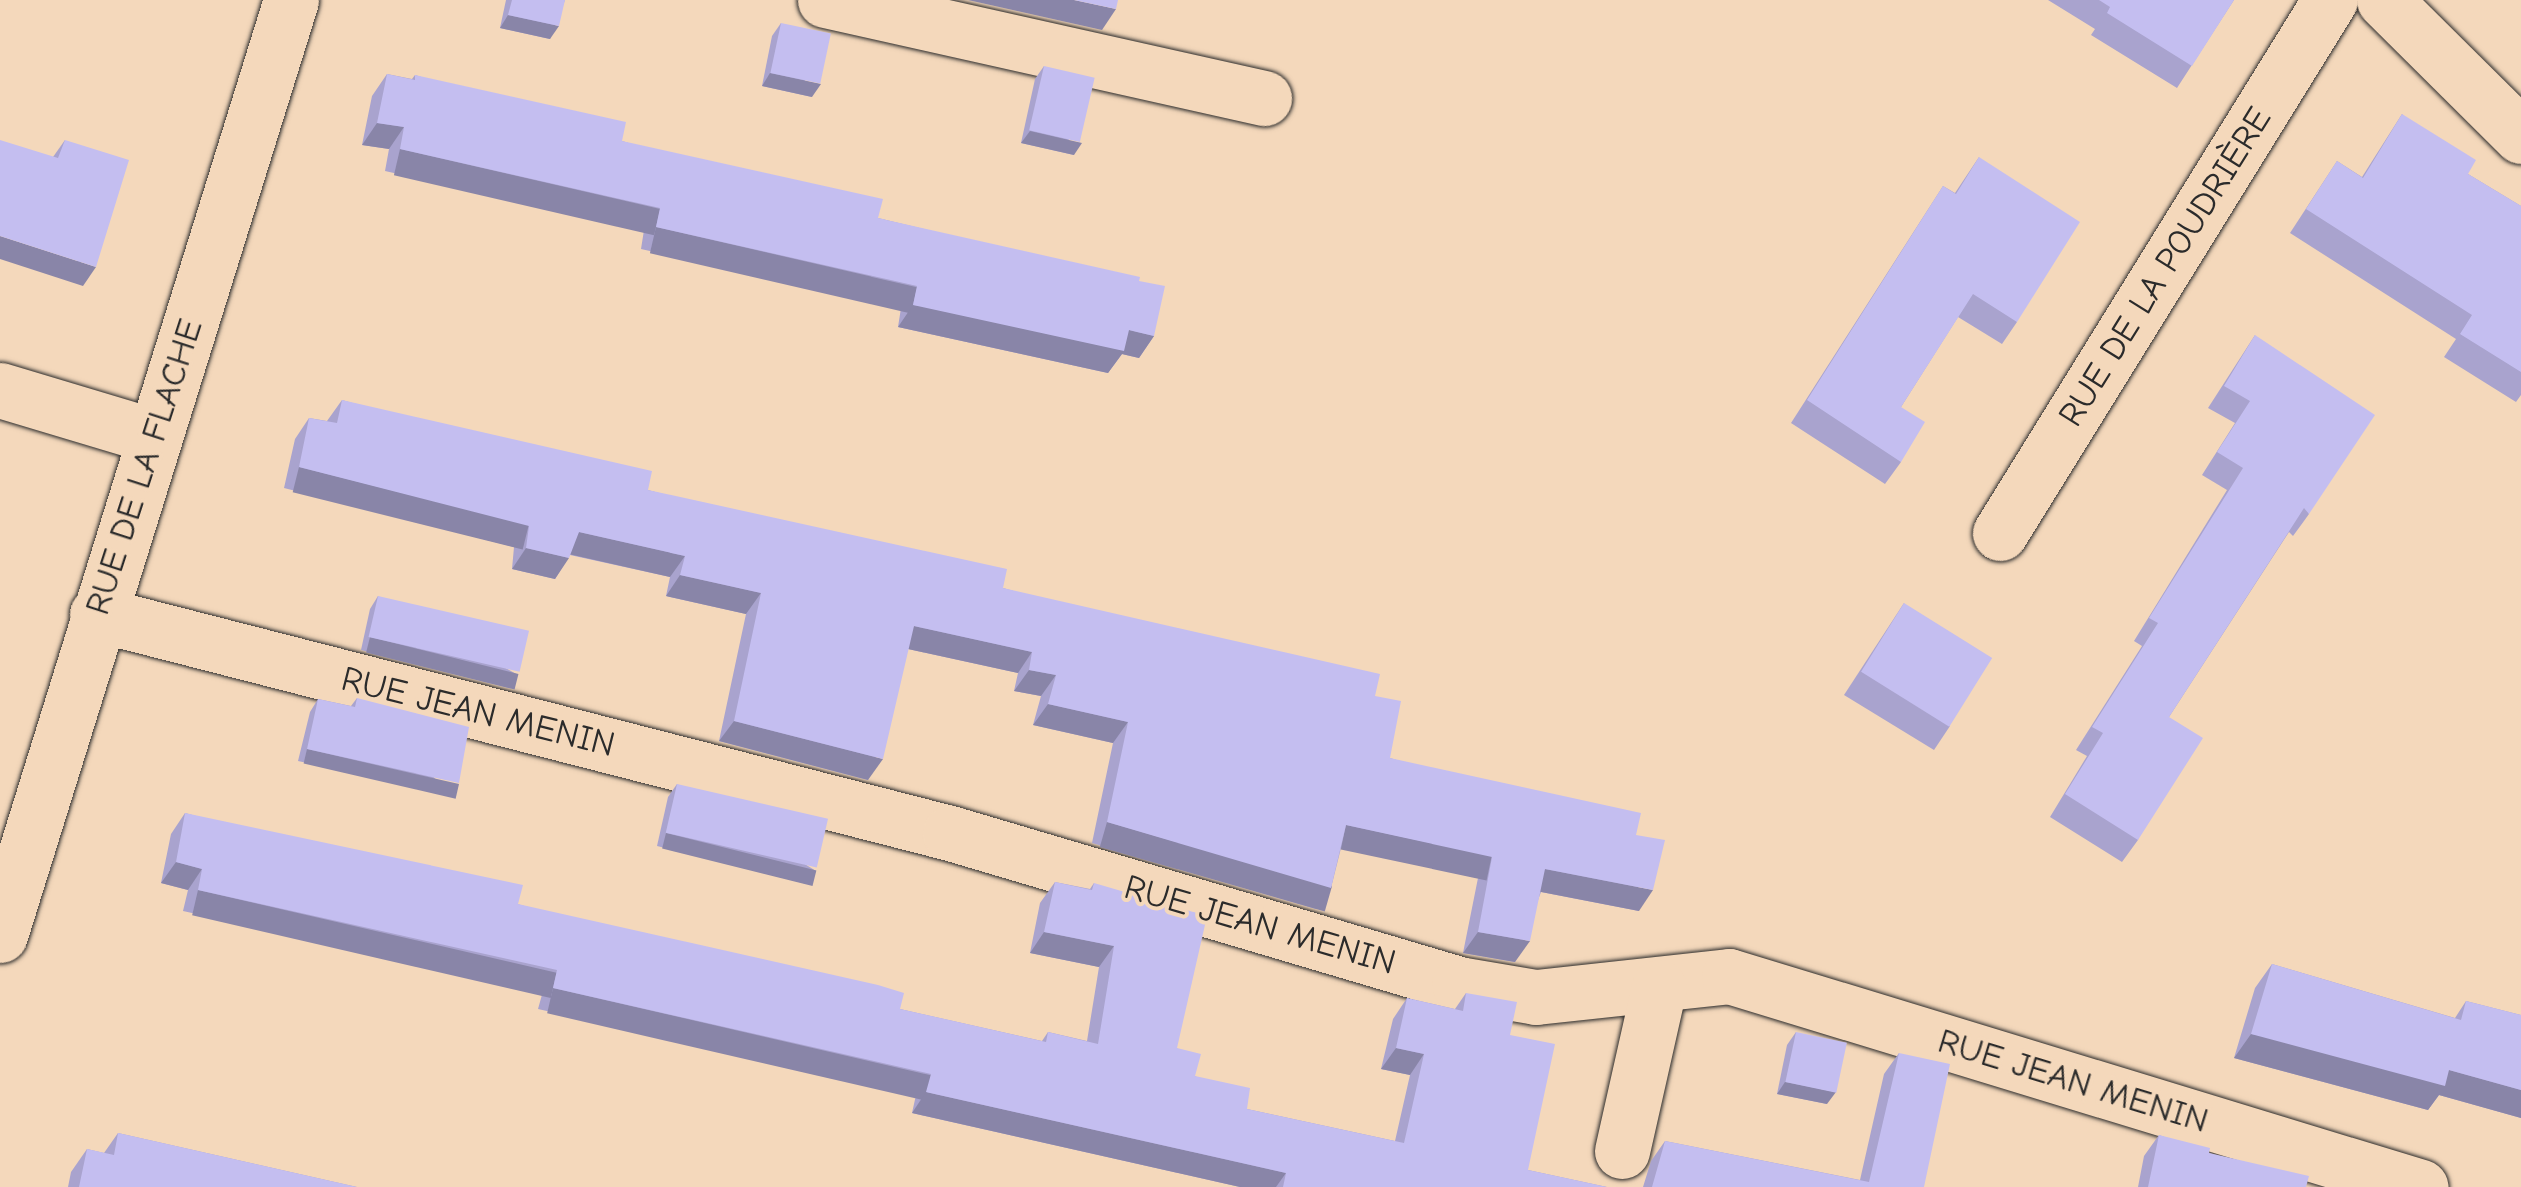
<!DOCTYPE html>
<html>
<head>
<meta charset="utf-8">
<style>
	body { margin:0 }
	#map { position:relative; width:2521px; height:1187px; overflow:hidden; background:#f4d8bb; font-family:"Comic Neue",sans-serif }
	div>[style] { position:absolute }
	.roads { filter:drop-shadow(0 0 2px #2b2b2b) drop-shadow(0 0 2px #2b2b2b) }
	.minor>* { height:55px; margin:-27.5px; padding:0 27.5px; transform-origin:27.5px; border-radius:27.5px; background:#f4d8bb }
	.wall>* { inset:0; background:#a9a3ce }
	.shaded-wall>* { inset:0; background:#8985a8; transform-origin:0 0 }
	.building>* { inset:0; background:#c4bef0; transform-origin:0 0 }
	span { translate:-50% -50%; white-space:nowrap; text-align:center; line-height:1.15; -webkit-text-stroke:8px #f4d8bb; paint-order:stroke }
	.street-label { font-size:35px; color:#2b2b2b }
</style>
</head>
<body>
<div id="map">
	<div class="roads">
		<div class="minor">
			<div style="left:825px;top:0;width:450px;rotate:12.6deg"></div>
			<div style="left:2384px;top:0;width:193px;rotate:44.8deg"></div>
			<div style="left:0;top:390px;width:160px;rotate:16.7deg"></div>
			<div style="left:2000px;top:533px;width:627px;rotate:-58.24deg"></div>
			<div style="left:97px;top:614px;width:881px;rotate:14.4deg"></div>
			<div style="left:950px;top:833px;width:531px;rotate:16.52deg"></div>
			<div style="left:1459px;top:984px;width:78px;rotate:9.6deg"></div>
			<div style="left:1536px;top:997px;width:194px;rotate:-6.2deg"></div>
			<div style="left:1729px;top:976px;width:723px;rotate:16.96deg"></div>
			<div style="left:0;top:935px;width:979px;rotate:-72.71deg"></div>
			<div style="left:1622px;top:1151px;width:168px;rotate:-77.3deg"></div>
		</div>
	</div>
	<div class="wall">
		<div style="clip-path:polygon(506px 0,565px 0,550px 39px,500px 28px)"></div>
		<div style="clip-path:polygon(2048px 0,2234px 0,2177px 88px,2091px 35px,2095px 29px)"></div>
		<div style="clip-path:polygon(781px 23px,812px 97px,762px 86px,772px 36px)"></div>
		<div style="clip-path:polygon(1044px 66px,1074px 155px,1021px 143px,1035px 79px)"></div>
		<div style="clip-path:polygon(387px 74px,412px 79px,415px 75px,622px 141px,878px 218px,1139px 281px,1154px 336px,1139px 358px,1122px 354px,1108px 373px,898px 327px,901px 308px,641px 249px,644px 230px,385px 171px,389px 149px,362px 145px,372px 96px)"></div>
		<div style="clip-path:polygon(2402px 114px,2468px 174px,2521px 206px,2521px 395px,2516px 402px,2444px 357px,2456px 339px,2290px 233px,2337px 161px,2362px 177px)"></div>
		<div style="clip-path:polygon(65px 140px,83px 286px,53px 157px)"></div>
		<div style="clip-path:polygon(1979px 157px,2017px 322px,2002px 344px,1958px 317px,1901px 407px,1901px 462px,1885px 484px,1791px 423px,1943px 186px,1955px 193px)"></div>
		<div style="clip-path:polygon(2255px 335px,2309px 514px,2293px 536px,2289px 532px,2169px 717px,2138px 840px,2122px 862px,2050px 817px,2087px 756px,2076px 750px,2142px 646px,2134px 641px,2227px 490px,2202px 475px,2235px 423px,2208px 408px)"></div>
		<div style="clip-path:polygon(342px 400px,648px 490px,1003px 588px,1375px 696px,1390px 758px,1636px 835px,1639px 911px,1541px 892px,1515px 962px,1463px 953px,1478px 878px,1341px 848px,1331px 888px,1316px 909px,1092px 843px,1113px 743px,1033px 725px,1041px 696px,1014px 691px,1018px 673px,908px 649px,868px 780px,719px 741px,746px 614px,666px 596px,670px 577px,570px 555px,555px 579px,512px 569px,514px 547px,284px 488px,295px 439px,309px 418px,327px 421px)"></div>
		<div style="clip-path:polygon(378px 596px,518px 675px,509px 688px,361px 650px,370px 609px)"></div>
		<div style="clip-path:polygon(1904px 603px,1950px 726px,1934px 750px,1844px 695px)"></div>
		<div style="clip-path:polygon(357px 698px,451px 795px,298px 761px,310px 712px,318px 699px,351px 706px)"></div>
		<div style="clip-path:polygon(677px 784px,816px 871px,807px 884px,657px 846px,668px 797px)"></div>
		<div style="clip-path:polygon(185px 813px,900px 1009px,1042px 1041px,1048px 1032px,1087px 1041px,1099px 967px,1030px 953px,1040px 903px,1055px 882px,1090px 889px,1094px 883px,1177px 1048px,1195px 1076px,1247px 1109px,1395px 1141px,1410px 1075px,1381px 1069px,1393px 1019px,1407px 998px,1455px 1009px,1466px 993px,1510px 1035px,1528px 1170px,1607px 1187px,1240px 1187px,912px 1113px,916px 1095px,538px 1009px,543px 991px,183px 911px,188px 890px,161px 883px,171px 834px)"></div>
		<div style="clip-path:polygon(2272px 964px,2455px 1018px,2466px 1001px,2521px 1015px,2521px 1118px,2439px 1095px,2428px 1110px,2234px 1058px,2255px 988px)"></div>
		<div style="clip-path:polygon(1796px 1032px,1827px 1104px,1777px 1094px,1787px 1045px)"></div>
		<div style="clip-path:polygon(1899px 1053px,1924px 1187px,1643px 1187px,1651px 1161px,1665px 1141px,1860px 1180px,1884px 1074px)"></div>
		<div style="clip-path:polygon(118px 1133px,357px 1187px,68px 1187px,71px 1172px,87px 1149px,104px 1153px)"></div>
		<div style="clip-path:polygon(2159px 1135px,2209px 1153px,2306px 1187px,2138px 1187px,2144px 1156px)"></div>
	</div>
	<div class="shaded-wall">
		<div style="clip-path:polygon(968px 0,1074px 0,1116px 9px,1102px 30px)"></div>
		<div style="clip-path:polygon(508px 15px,559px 26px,550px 39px,500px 28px)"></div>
		<div style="clip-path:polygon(770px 73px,821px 84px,812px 97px,762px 86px)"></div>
		<div style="clip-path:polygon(377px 123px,404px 127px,389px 149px,362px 145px)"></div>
		<div style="clip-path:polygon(1030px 131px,1082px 143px,1074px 155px,1021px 143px)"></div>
		<div style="left:400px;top:149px;width:267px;height:27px;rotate:13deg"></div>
		<div style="left:656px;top:227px;width:268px;height:27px;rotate:13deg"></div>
		<div style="clip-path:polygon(0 236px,96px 267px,83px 286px,0 259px)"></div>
		<div style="clip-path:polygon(913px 305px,1129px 330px,1154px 336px,1139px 358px,1122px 354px,1108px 373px,898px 327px)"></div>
		<div style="left:299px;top:467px;width:237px;height:26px;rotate:14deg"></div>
		<div style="clip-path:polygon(579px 532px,685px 556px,670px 577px,564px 553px)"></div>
		<div style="clip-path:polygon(526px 548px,569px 558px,555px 579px,512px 569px)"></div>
		<div style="clip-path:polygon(680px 575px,761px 593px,746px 614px,666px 596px)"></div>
		<div style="clip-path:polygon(914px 626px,1032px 652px,1018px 673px,899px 647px)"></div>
		<div style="left:370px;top:637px;width:153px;height:16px;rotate:14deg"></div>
		<div style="clip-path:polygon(1029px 670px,1056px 675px,1041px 696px,1014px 691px)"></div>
		<div style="clip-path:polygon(1048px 704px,1128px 722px,1113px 743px,1033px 725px)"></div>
		<div style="clip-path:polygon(734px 721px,883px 759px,868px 780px,719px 741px)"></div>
		<div style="left:307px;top:749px;width:156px;height:15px;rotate:13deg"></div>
		<div style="left:1107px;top:822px;width:234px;height:26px;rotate:16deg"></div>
		<div style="left:1346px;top:825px;width:149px;height:25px;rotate:12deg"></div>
		<div style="left:666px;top:833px;width:155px;height:16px;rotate:14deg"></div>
		<div style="clip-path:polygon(176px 862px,202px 869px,188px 890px,161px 883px)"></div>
		<div style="clip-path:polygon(1545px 869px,1653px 890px,1639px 911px,1531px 890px)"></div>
		<div style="left:198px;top:890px;width:368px;height:26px;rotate:13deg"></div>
		<div style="clip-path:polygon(1044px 932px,1114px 946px,1099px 967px,1030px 953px)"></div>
		<div style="clip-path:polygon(1478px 932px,1530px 941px,1515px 962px,1463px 953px)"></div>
		<div style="left:553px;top:988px;width:388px;height:26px;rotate:13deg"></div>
		<div style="clip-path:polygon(2251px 1034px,2449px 1070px,2521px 1090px,2521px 1118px,2439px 1095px,2428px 1110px,2234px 1058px)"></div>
		<div style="clip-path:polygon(1396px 1048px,1424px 1054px,1410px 1075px,1381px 1069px)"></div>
		<div style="clip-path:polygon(1785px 1082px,1836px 1092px,1827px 1104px,1777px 1094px)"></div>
		<div style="clip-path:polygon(926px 1092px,1286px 1173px,1276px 1187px,1240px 1187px,912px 1113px)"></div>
	</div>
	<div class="building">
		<div style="clip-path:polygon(512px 0,565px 0,559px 26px,508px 15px)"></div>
		<div style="clip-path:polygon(1074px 0,1118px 0,1116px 9px)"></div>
		<div style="clip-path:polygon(2099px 0,2234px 0,2192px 66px,2107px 13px,2110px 7px)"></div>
		<div style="left:781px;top:23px;width:51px;height:51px;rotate:12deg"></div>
		<div style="left:1044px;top:66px;width:52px;height:66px;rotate:13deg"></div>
		<div style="clip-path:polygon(387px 74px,415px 80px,415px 75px,626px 122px,622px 141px,883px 199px,878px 218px,1140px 277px,1139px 281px,1165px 286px,1154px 336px,1129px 330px,1124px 351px,913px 305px,917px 286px,656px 227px,660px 208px,400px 149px,404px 127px,377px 123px)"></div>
		<div style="clip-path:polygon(2402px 114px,2476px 160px,2468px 174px,2521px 206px,2521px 372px,2460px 334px,2472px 315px,2306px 209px,2337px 161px,2363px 178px)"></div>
		<div style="clip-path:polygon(0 140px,58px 158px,65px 140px,129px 160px,96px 267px,0 236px)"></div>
		<div style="clip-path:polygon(1979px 157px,2080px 222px,2017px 322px,1973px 294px,1901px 407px,1925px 422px,1901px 462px,1807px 400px,1943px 186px,1956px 194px)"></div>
		<div style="clip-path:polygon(2255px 335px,2375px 415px,2309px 514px,2304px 508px,2169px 717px,2203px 738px,2138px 840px,2065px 794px,2103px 733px,2092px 727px,2158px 623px,2149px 618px,2243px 468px,2217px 452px,2250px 401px,2224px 386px)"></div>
		<div style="clip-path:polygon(342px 400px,652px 471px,648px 490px,1007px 569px,1003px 588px,1380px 674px,1375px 696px,1401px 701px,1390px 758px,1641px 813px,1636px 835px,1665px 840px,1653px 890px,1545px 869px,1530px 941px,1478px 932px,1492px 857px,1346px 825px,1331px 888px,1107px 822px,1128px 722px,1048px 704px,1056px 675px,1029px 670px,1032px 652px,914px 626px,883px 759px,734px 721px,761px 593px,680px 575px,685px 556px,579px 532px,569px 558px,526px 548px,529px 526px,299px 467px,309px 418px,337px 423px)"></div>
		<div style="left:378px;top:596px;width:155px;height:42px;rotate:13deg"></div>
		<div style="left:1904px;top:603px;width:104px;height:81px;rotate:32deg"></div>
		<div style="clip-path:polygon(357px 698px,469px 727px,459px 783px,307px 749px,318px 699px,355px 707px)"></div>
		<div style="left:677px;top:784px;width:155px;height:50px;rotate:13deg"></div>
		<div style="clip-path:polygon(185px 813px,523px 885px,518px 904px,878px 985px,904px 993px,900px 1009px,1046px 1042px,1048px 1032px,1098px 1044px,1114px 946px,1044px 932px,1055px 882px,1092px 890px,1094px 883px,1207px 916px,1177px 1048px,1201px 1054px,1195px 1076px,1250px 1088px,1247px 1109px,1404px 1143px,1424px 1054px,1396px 1048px,1407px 998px,1463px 1011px,1466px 993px,1517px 1002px,1510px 1035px,1555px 1044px,1528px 1170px,1607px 1187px,1283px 1187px,1286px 1173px,926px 1092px,931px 1074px,553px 988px,557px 970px,198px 890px,202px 869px,176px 862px)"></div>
		<div style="clip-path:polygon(2272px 964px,2461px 1020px,2466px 1001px,2521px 1015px,2521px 1090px,2449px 1070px,2445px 1086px,2251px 1034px)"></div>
		<div style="left:1796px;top:1032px;width:52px;height:51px;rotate:12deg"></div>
		<div style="clip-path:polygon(1899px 1053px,1950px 1064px,1924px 1187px,1652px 1187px,1665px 1141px,1869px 1182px)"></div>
		<div style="clip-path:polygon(118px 1133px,357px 1187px,79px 1187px,87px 1149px,114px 1155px)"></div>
		<div style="clip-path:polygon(2159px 1135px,2210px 1148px,2209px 1153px,2309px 1176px,2306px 1187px,2148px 1187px)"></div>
	</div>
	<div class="street-label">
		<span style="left:2165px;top:267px;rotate:-58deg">RUE DE LA POUDRIÈRE</span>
		<span style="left:144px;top:467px;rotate:-72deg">RUE DE LA FLACHE</span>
		<span style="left:478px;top:712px;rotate:14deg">RUE JEAN MENIN</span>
		<span style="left:1260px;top:925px;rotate:16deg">RUE JEAN MENIN</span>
		<span style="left:2073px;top:1081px;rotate:17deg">RUE JEAN MENIN</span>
	</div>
</div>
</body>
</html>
